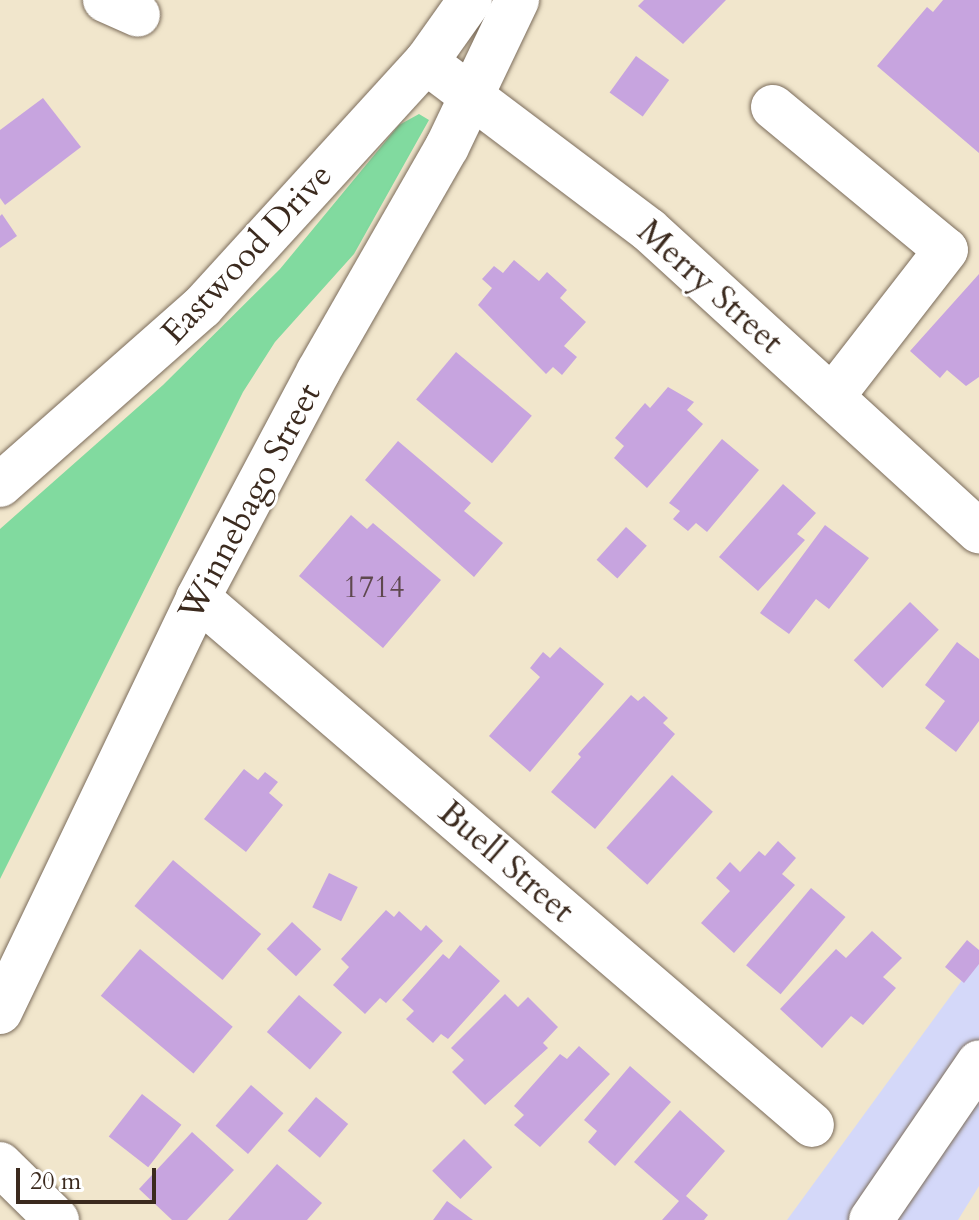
<!DOCTYPE html>
<html>
<head>
<meta charset="utf-8">
<style>
	body { margin:0 }
	#map { position:relative; width:979px; height:1220px; overflow:hidden; background:#f1e6cc; font-family:Cardo,serif }
	div>[style] { position:absolute }
	.built>* { inset:0; background:#d4d8f9 }
	.green>* { inset:0; background:#81da9f }
	.building>* { inset:0; background:#c7a4df; transform-origin:0 0 }
	.roads { filter:drop-shadow(0 0 2px #7b6c5b) drop-shadow(0 0 2px #7b6c5b) }
	.minor>* { height:44px; margin:-22px; padding:0 22px; transform-origin:22px; border-radius:22px; background:#fff }
	span { translate:-50% -50%; white-space:nowrap; text-align:center; line-height:1.15; -webkit-text-stroke:6px #fff; paint-order:stroke }
	.number-label { font-size:30px; color:#5e484e }
	.number-label span { -webkit-text-stroke-width:0 }
	.street-label { font-size:34px; color:#3b2a1e }
	.scale { position:absolute; left:16px; top:1168px; width:140px; height:36px; box-sizing:border-box; border:4px solid #3b2a1e; border-top:0; padding-left:10px; font-size:24px; line-height:28px; white-space:nowrap; color:#3b2a1e; -webkit-text-stroke:6px #fff; paint-order:stroke }
</style>
</head>
<body>
<div id="map">
	<div class="built">
		<div style="clip-path:polygon(979px 957px,979px 1186px,958px 1220px,787px 1220px)"></div>
	</div>
	<div class="green">
		<div style="clip-path:polygon(419px 114px,429px 120px,354px 254px,275px 342px,243px 392px,0 879px,0 529px,163px 385px,280px 269px,399px 125px)"></div>
	</div>
	<div class="building">
		<div style="clip-path:polygon(644px 0,726px 0,683px 44px,638px 6px)"></div>
		<div style="clip-path:polygon(943px 0,979px 0,979px 153px,877px 66px,927px 7px,933px 12px)"></div>
		<div style="left:636px;top:56px;width:41px;height:45px;rotate:36deg"></div>
		<div style="clip-path:polygon(43px 98px,81px 147px,5px 205px,0 198px,0 130px)"></div>
		<div style="clip-path:polygon(2px 214px,17px 236px,0 248px,0 216px)"></div>
		<div style="clip-path:polygon(514px 260px,539px 281px,547px 272px,567px 290px,560px 298px,586px 322px,564px 346px,577px 357px,562px 375px,553px 367px,546px 374px,478px 305px,492px 288px,482px 279px,494px 266px,503px 273px)"></div>
		<div style="clip-path:polygon(979px 274px,979px 377px,966px 386px,947px 370px,940px 378px,910px 351px)"></div>
		<div style="left:456px;top:352px;width:99px;height:62px;rotate:40deg"></div>
		<div style="clip-path:polygon(668px 387px,694px 402px,687px 410px,703px 424px,647px 488px,614px 458px,624px 446px,615px 438px,645px 403px,650px 408px)"></div>
		<div style="clip-path:polygon(722px 439px,759px 470px,707px 532px,696px 523px,688px 531px,673px 519px,680px 511px,669px 503px)"></div>
		<div style="clip-path:polygon(398px 441px,471px 503px,464px 511px,503px 543px,474px 577px,365px 480px)"></div>
		<div style="clip-path:polygon(783px 484px,816px 513px,797px 534px,805px 540px,758px 591px,719px 557px)"></div>
		<div style="clip-path:polygon(351px 515px,367px 529px,373px 523px,441px 580px,383px 648px,299px 576px)"></div>
		<div style="clip-path:polygon(825px 525px,869px 558px,829px 609px,816px 599px,789px 634px,760px 613px)"></div>
		<div style="left:626px;top:527px;width:28px;height:44px;rotate:42deg"></div>
		<div style="left:910px;top:602px;width:40px;height:81px;rotate:44deg"></div>
		<div style="clip-path:polygon(957px 642px,979px 659px,979px 721px,956px 752px,925px 728px,945px 701px,925px 685px)"></div>
		<div style="clip-path:polygon(560px 647px,604px 684px,530px 772px,489px 736px,540px 677px,530px 668px,543px 652px,550px 658px)"></div>
		<div style="clip-path:polygon(631px 695px,638px 701px,644px 696px,668px 718px,663px 723px,675px 734px,595px 829px,551px 792px,581px 757px,578px 754px)"></div>
		<div style="clip-path:polygon(244px 769px,258px 780px,265px 772px,278px 782px,269px 793px,283px 805px,246px 852px,204px 819px)"></div>
		<div style="left:672px;top:775px;width:55px;height:98px;rotate:42deg"></div>
		<div style="clip-path:polygon(778px 841px,796px 858px,782px 874px,795px 885px,734px 953px,701px 923px,730px 891px,716px 878px,730px 862px,740px 872px,759px 851px,765px 856px)"></div>
		<div style="left:173px;top:860px;width:115px;height:60px;rotate:40deg"></div>
		<div style="left:329px;top:873px;width:32px;height:38px;rotate:26deg"></div>
		<div style="left:811px;top:888px;width:45px;height:101px;rotate:40deg"></div>
		<div style="clip-path:polygon(386px 910px,394px 917px,399px 911px,421px 931px,426px 925px,443px 941px,386px 1003px,380px 998px,365px 1014px,333px 985px,349px 967px,341px 959px)"></div>
		<div style="left:292px;top:922px;width:40px;height:37px;rotate:43deg"></div>
		<div style="clip-path:polygon(872px 931px,902px 958px,883px 977px,896px 988px,863px 1025px,851px 1016px,822px 1048px,780px 1009px,836px 949px,846px 958px)"></div>
		<div style="clip-path:polygon(967px 940px,979px 950px,979px 964px,964px 983px,945px 967px)"></div>
		<div style="clip-path:polygon(460px 945px,500px 981px,448px 1039px,441px 1034px,433px 1043px,406px 1019px,414px 1011px,402px 1000px,443px 954px,449px 959px)"></div>
		<div style="left:140px;top:949px;width:121px;height:61px;rotate:40deg"></div>
		<div style="clip-path:polygon(505px 994px,518px 1007px,528px 997px,558px 1027px,543px 1043px,548px 1048px,485px 1105px,452px 1072px,464px 1060px,451px 1048px)"></div>
		<div style="left:299px;top:995px;width:57px;height:49px;rotate:41deg"></div>
		<div style="clip-path:polygon(579px 1046px,610px 1074px,540px 1147px,514px 1125px,524px 1115px,514px 1106px,560px 1054px,567px 1059px)"></div>
		<div style="clip-path:polygon(630px 1066px,671px 1102px,615px 1166px,588px 1142px,597px 1131px,584px 1120px)"></div>
		<div style="left:251px;top:1085px;width:43px;height:54px;rotate:41deg"></div>
		<div style="left:142px;top:1094px;width:50px;height:54px;rotate:38deg"></div>
		<div style="left:316px;top:1097px;width:42px;height:44px;rotate:40deg"></div>
		<div style="clip-path:polygon(680px 1110px,725px 1151px,686px 1196px,708px 1215px,704px 1220px,662px 1220px,679px 1201px,634px 1162px)"></div>
		<div style="clip-path:polygon(192px 1132px,234px 1170px,187px 1220px,172px 1220px,139px 1189px)"></div>
		<div style="left:464px;top:1139px;width:40px;height:45px;rotate:45deg"></div>
		<div style="clip-path:polygon(277px 1164px,322px 1203px,307px 1220px,228px 1220px)"></div>
		<div style="clip-path:polygon(447px 1201px,473px 1220px,433px 1220px)"></div>
	</div>
	<div class="roads">
		<div class="minor">
			<div style="left:105px;top:0;width:36px;rotate:24deg"></div>
			<div style="left:426px;top:62px;width:279px;rotate:37deg"></div>
			<div style="left:649px;top:230px;width:447px;rotate:42.4deg"></div>
			<div style="left:773px;top:107px;width:224px;rotate:39.6deg"></div>
			<div style="left:946px;top:250px;width:186px;rotate:127.8deg"></div>
			<div style="left:0;top:485px;width:269px;rotate:-41.4deg"></div>
			<div style="left:202px;top:307px;width:332px;rotate:-47.6deg"></div>
			<div style="left:426px;top:62px;width:76px;rotate:-54.6deg"></div>
			<div style="left:198px;top:598px;width:809px;rotate:40.64deg"></div>
			<div style="left:0;top:1012px;width:459px;rotate:-64.4deg"></div>
			<div style="left:198px;top:598px;width:256px;rotate:-62deg"></div>
			<div style="left:318px;top:372px;width:259px;rotate:-60.2deg"></div>
			<div style="left:447px;top:147px;width:163px;rotate:-64.5deg"></div>
			<div style="left:0;top:1164px;width:80px;rotate:44.5deg"></div>
			<div style="left:871px;top:1220px;width:191px;rotate:-55.6deg"></div>
		</div>
	</div>
	<div class="number-label">
		<span style="left:374px;top:588px">1714</span>
	</div>
	<div class="street-label">
		<span style="left:247px;top:254px;rotate:-47deg">Eastwood Drive</span>
		<span style="left:710px;top:287px;rotate:42deg">Merry Street</span>
		<span style="left:250px;top:502px;rotate:-62deg">Winnebago Street</span>
		<span style="left:506px;top:862px;rotate:41deg">Buell Street</span>
	</div>
	<div class="scale">20 m</div>
</div>
</body>
</html>
